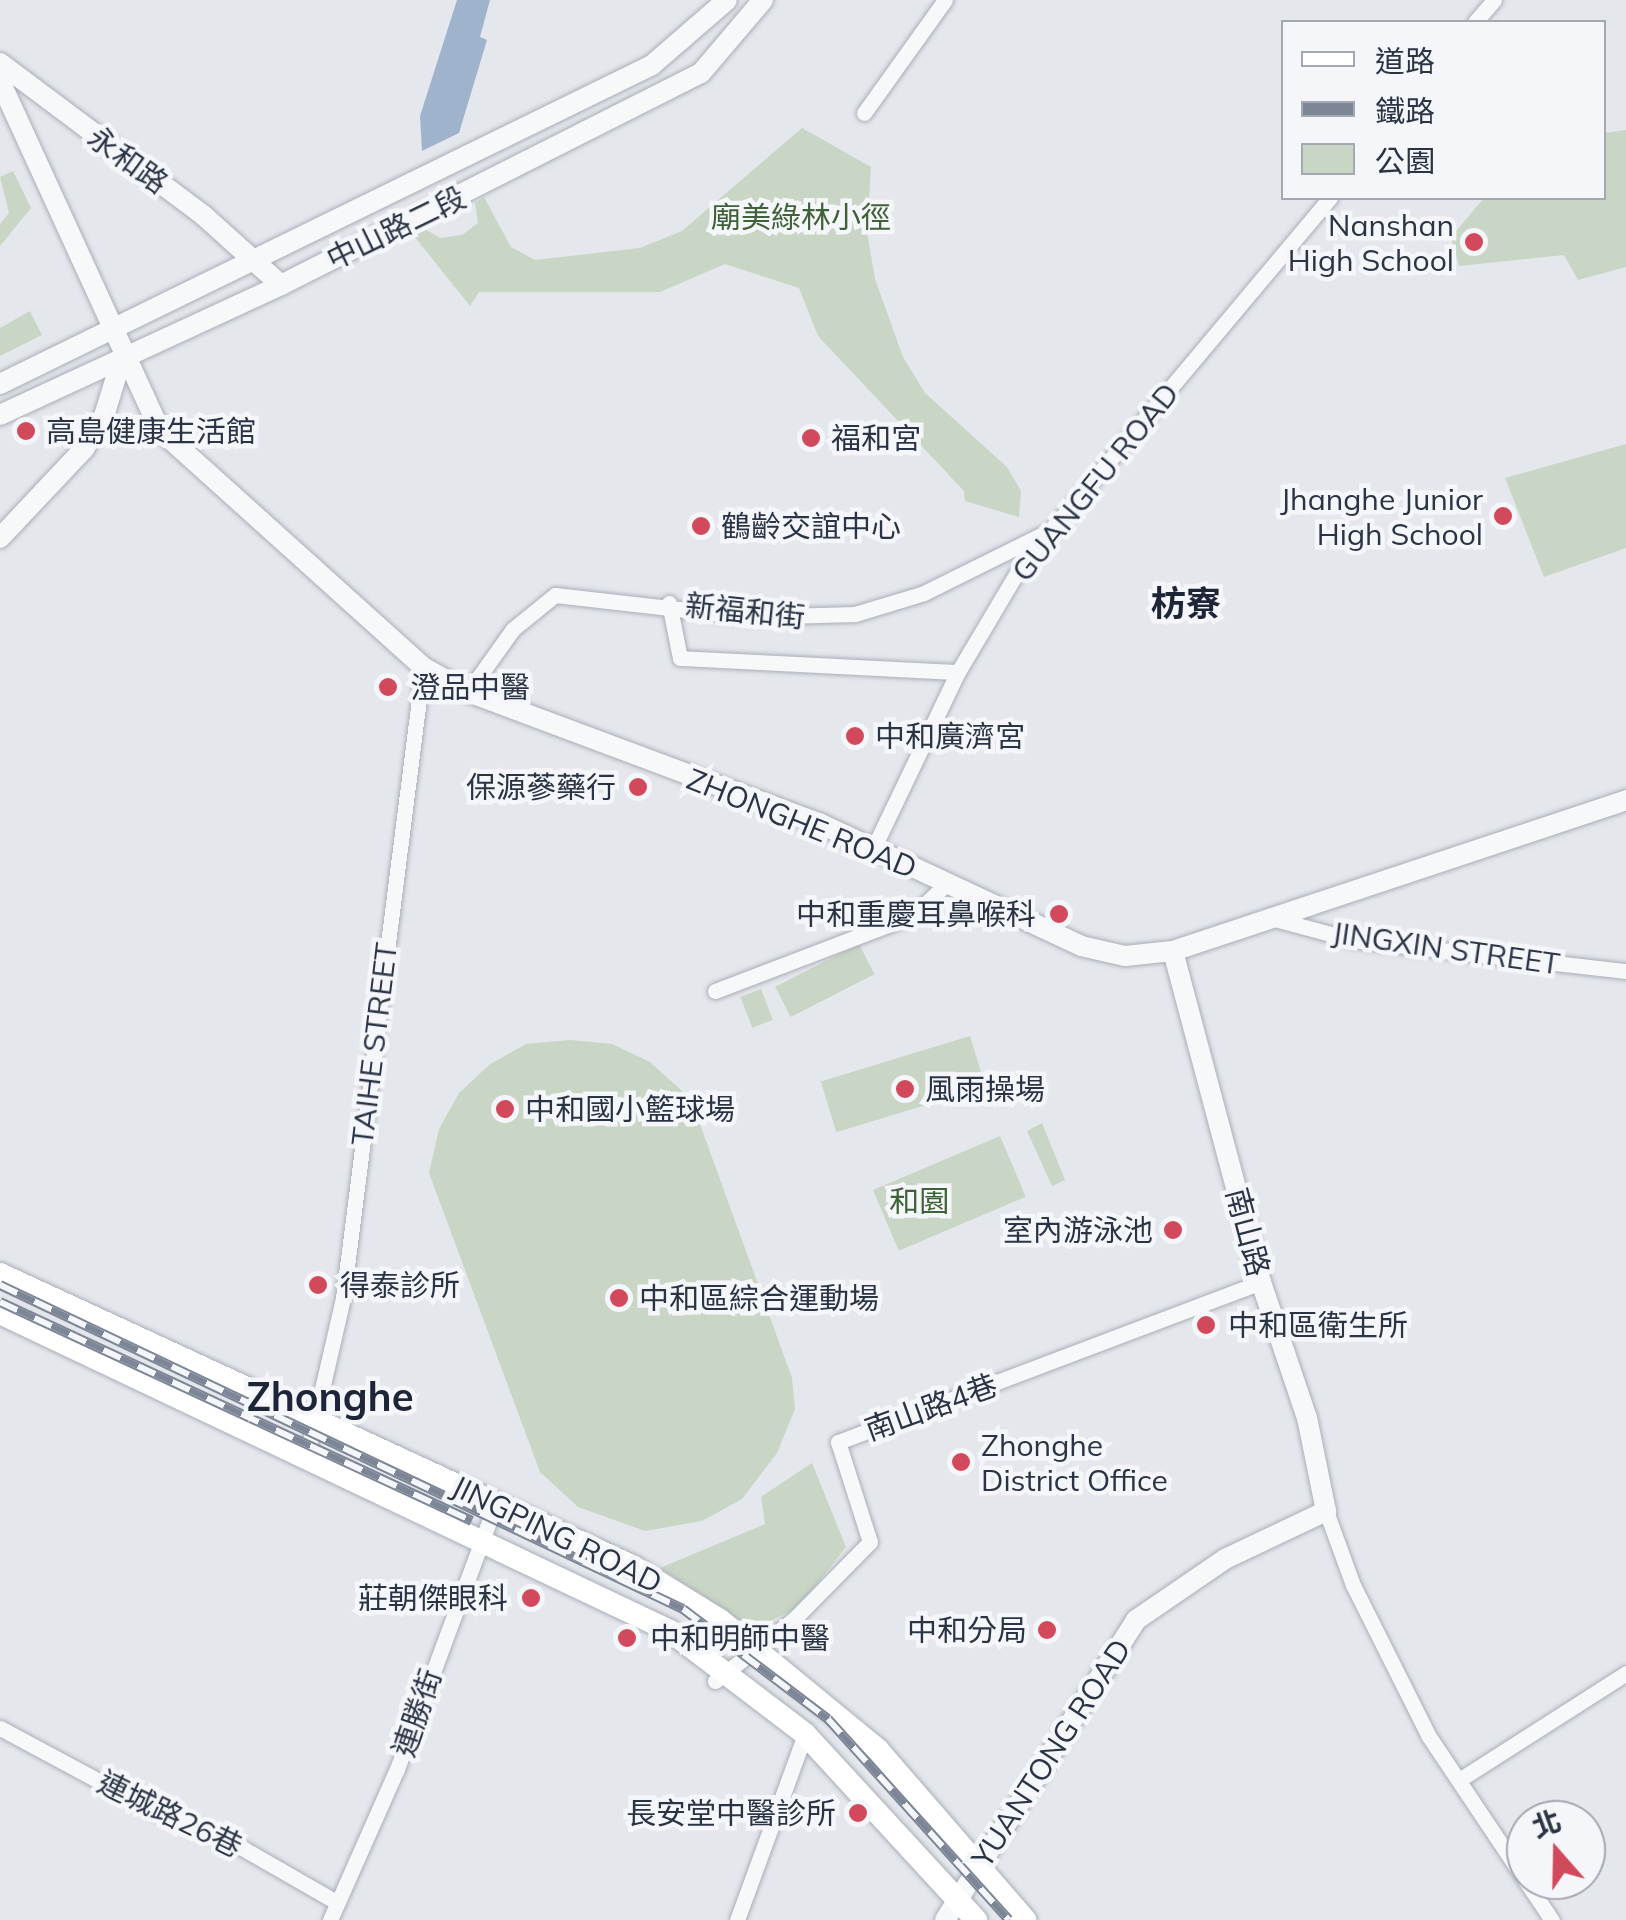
<!DOCTYPE html>
<html>
<head>
<meta charset="utf-8">
<style>
	body { margin:0 }
	#map { position:relative; width:1626px; height:1920px; overflow:hidden; background:#e4e7ec; font-family:Mulish,"Noto Sans TC",sans-serif }
	div>[style] { position:absolute }
	.green>* { inset:0; background:#c9d6c5; transform-origin:0 0 }
	.water>* { inset:0; background:#9fb4cc }
	.roads { filter:drop-shadow(0 0 2px #a9aeb7) drop-shadow(0 0 2px #a9aeb7) }
	.minor>* { height:15px; margin:-7.5px; padding:0 7.5px; transform-origin:7.5px; border-radius:7.5px; background:#f7f8fa }
	.tertiary>* { height:20px; margin:-10px; padding:0 10px; transform-origin:10px; border-radius:10px; background:#f7f8fa }
	.secondary>* { height:22px; margin:-11px; padding:0 11px; transform-origin:11px; border-radius:11px; background:#fff }
	.rail>* { height:10px; margin-top:-5px; transform-origin:0; background:repeating-linear-gradient(90deg,#f4f6f9 0 19px,#7d8696 0 38px); box-sizing:border-box; border-block:2px solid #7d8696 }
	.dots>* { width:28px; height:28px; translate:-50% -50%; box-sizing:border-box; border:5px solid #f4f6f9; border-radius:50% }
	span { translate:-50% -50%; white-space:nowrap; text-align:center; line-height:1.15; -webkit-text-stroke:9px #f4f6f9; paint-order:stroke }
	.street-label { font-size:30px; color:#2b3445 }
	.park-label { font-size:30px; color:#3f6138 }
	.poi-label { font-size:30px; color:#2b3445 }
	.right { translate:-100% -50%; text-align:right }
	.left { translate:0 -50%; text-align:left }
	.quarter-label { font-size:35px; color:#1d2536; font-weight:700 }
	.district-label { font-size:40px; color:#1d2536; font-weight:700 }
	.legend { position:absolute; left:1281px; top:20px; width:325px; height:180px; box-sizing:border-box; background:#f4f6f9; border:2px solid #a4a8b1; margin:0; padding:12px 18px; list-style:none; font-size:30px; color:#2b3445 }
	.legend li { display:flex; align-items:center; gap:20px; height:50px }
	.legend b { width:50px; border:2px solid #a4a8b1 }
	.north { position:absolute; left:1506px; top:1800px; width:100px; height:100px; box-sizing:border-box; background:#f4f6f9; border:2px solid #a4a8b1; border-radius:50%; rotate:340deg; font-size:28px; font-weight:700; line-height:40px; text-align:center; color:#2b3445 }
	.north::after { content:''; display:block; margin:auto; width:35px; height:45px; background:#d1495b; clip-path:polygon(50% 0,100% 100%,50% 72%,0 100%) }
</style>
</head>
<body>
<div id="map">
	<div class="green">
		<div style="clip-path:polygon(802px 128px,871px 167px,867px 232px,875px 279px,903px 357px,925px 393px,1007px 467px,1021px 491px,1019px 517px,965px 501px,964px 491px,818px 336px,799px 288px,725px 264px,660px 292px,479px 292px,470px 306px,414px 236px,426px 230px,441px 238px,462px 235px,478px 223px,475px 203px,484px 197px,511px 247px,535px 260px,640px 248px,682px 231px)"></div>
		<div style="clip-path:polygon(1626px 130px,1626px 267px,1578px 280px,1564px 255px,1459px 266px,1451px 237px,1484px 198px,1604px 198px,1604px 133px)"></div>
		<div style="clip-path:polygon(13px 171px,31px 208px,0 246px,0 224px,9px 213px,0 177px)"></div>
		<div style="clip-path:polygon(30px 311px,42px 335px,0 356px,0 328px)"></div>
		<div style="clip-path:polygon(1626px 444px,1626px 548px,1544px 577px,1505px 478px)"></div>
		<div style="left:859px;top:944px;width:34px;height:94px;rotate:63deg"></div>
		<div style="left:761px;top:989px;width:33px;height:22px;rotate:69deg"></div>
		<div style="left:970px;top:1036px;width:53px;height:156px;rotate:73deg"></div>
		<div style="clip-path:polygon(570px 1040px,612px 1044px,650px 1062px,681px 1090px,701px 1127px,792px 1378px,795px 1409px,777px 1453px,742px 1499px,702px 1521px,645px 1531px,578px 1507px,540px 1472px,429px 1173px,439px 1129px,459px 1093px,489px 1065px,526px 1044px)"></div>
		<div style="clip-path:polygon(1042px 1123px,1065px 1180px,1052px 1186px,1027px 1131px)"></div>
		<div style="left:1000px;top:1136px;width:66px;height:138px;rotate:67deg"></div>
		<div style="clip-path:polygon(812px 1463px,846px 1547px,799px 1607px,754px 1629px,660px 1568px,765px 1524px,761px 1497px)"></div>
	</div>
	<div class="water">
		<div style="clip-path:polygon(457px 0,490px 0,480px 37px,487px 40px,459px 133px,422px 151px,420px 116px)"></div>
	</div>
	<div class="roads">
		<div class="minor">
			<div style="left:1475px;top:22px;width:29px;rotate:-49deg"></div>
			<div style="left:864px;top:113px;width:139px;rotate:-54.4deg"></div>
			<div style="left:669px;top:603px;width:56px;rotate:78.7deg"></div>
			<div style="left:680px;top:658px;width:278px;rotate:2.9deg"></div>
			<div style="left:468px;top:692px;width:77px;rotate:-54.5deg"></div>
			<div style="left:513px;top:629px;width:54px;rotate:-39deg"></div>
			<div style="left:555px;top:595px;width:195px;rotate:6.5deg"></div>
			<div style="left:749px;top:617px;width:106px;rotate:-1.6deg"></div>
			<div style="left:855px;top:614px;width:72px;rotate:-16.9deg"></div>
			<div style="left:924px;top:593px;width:135px;rotate:-26.4deg"></div>
			<div style="left:874px;top:847px;width:194px;rotate:-64.4deg"></div>
			<div style="left:958px;top:672px;width:123px;rotate:-59.3deg"></div>
			<div style="left:1021px;top:566px;width:481px;rotate:-50deg"></div>
			<div style="left:1271px;top:918px;width:85px;rotate:15deg"></div>
			<div style="left:1353px;top:940px;width:275px;rotate:6.5deg"></div>
			<div style="left:715px;top:991px;width:213px;rotate:-20.9deg"></div>
			<div style="left:914px;top:915px;width:45px;rotate:-44.1deg"></div>
			<div style="left:307px;top:1454px;width:160px;rotate:-77deg"></div>
			<div style="left:343px;top:1298px;width:636px;rotate:-82.77deg"></div>
			<div style="left:1326px;top:1511px;width:79px;rotate:70deg"></div>
			<div style="left:1353px;top:1585px;width:168px;rotate:63.4deg"></div>
			<div style="left:1428px;top:1735px;width:223px;rotate:56.2deg"></div>
			<div style="left:715px;top:1681px;width:100px;rotate:-38.1deg"></div>
			<div style="left:794px;top:1619px;width:108px;rotate:-45.4deg"></div>
			<div style="left:870px;top:1542px;width:105px;rotate:-107.7deg"></div>
			<div style="left:838px;top:1442px;width:452px;rotate:-20.7deg"></div>
			<div style="left:0;top:1728px;width:174px;rotate:28.2deg"></div>
			<div style="left:153px;top:1810px;width:91px;rotate:22.6deg"></div>
			<div style="left:237px;top:1845px;width:116px;rotate:29.9deg"></div>
			<div style="left:1459px;top:1780px;width:198px;rotate:-32.6deg"></div>
			<div style="left:330px;top:1920px;width:165px;rotate:-66.1deg"></div>
			<div style="left:397px;top:1769px;width:284px;rotate:-69.6deg"></div>
			<div style="left:737px;top:1920px;width:198px;rotate:-69.9deg"></div>
		</div>
		<div class="tertiary">
			<div style="left:0;top:63px;width:254px;rotate:36.8deg"></div>
			<div style="left:203px;top:215px;width:105px;rotate:41.9deg"></div>
			<div style="left:0;top:81px;width:384px;rotate:65.4deg"></div>
			<div style="left:160px;top:430px;width:354px;rotate:42deg"></div>
			<div style="left:423px;top:667px;width:51px;rotate:29.1deg"></div>
			<div style="left:468px;top:692px;width:375px;rotate:20.5deg"></div>
			<div style="left:819px;top:823px;width:289px;rotate:25.1deg"></div>
			<div style="left:1081px;top:946px;width:45px;rotate:12.8deg"></div>
			<div style="left:1125px;top:956px;width:48px;rotate:-5.9deg"></div>
			<div style="left:1173px;top:951px;width:478px;rotate:-18.4deg"></div>
			<div style="left:0;top:384px;width:726px;rotate:-26.07deg"></div>
			<div style="left:652px;top:65px;width:99px;rotate:-40.9deg"></div>
			<div style="left:0;top:415px;width:310px;rotate:-24.8deg"></div>
			<div style="left:281px;top:285px;width:470px;rotate:-26.8deg"></div>
			<div style="left:701px;top:73px;width:96px;rotate:-49.7deg"></div>
			<div style="left:0;top:538px;width:122px;rotate:-46.7deg"></div>
			<div style="left:84px;top:449px;width:39px;rotate:-59deg"></div>
			<div style="left:104px;top:416px;width:61px;rotate:-72.8deg"></div>
			<div style="left:945px;top:1920px;width:356px;rotate:-57.5deg"></div>
			<div style="left:1136px;top:1620px;width:108px;rotate:-34.4deg"></div>
			<div style="left:1225px;top:1559px;width:112px;rotate:-25.4deg"></div>
			<div style="left:1326px;top:1511px;width:95px;rotate:-101.5deg"></div>
			<div style="left:1307px;top:1418px;width:144px;rotate:-108.7deg"></div>
			<div style="left:1261px;top:1282px;width:342px;rotate:-104.9deg"></div>
		</div>
		<div class="secondary">
			<div style="left:0;top:1274px;width:696px;rotate:24.8deg"></div>
			<div style="left:632px;top:1566px;width:103px;rotate:31.5deg"></div>
			<div style="left:720px;top:1620px;width:205px;rotate:39.4deg"></div>
			<div style="left:878px;top:1750px;width:225px;rotate:49.1deg"></div>
			<div style="left:0;top:1313px;width:742px;rotate:25.39deg"></div>
			<div style="left:670px;top:1631px;width:170px;rotate:37.3deg"></div>
			<div style="left:805px;top:1734px;width:253px;rotate:47.4deg"></div>
		</div>
	</div>
	<div class="rail">
		<div style="left:0;top:1285px;width:756px;rotate:25.38deg"></div>
		<div style="left:683px;top:1609px;width:182px;rotate:37.2deg"></div>
		<div style="left:828px;top:1719px;width:270px;rotate:48deg"></div>
		<div style="left:0;top:1302px;width:520px;rotate:24.89deg"></div>
	</div>
	<div class="dots">
		<div style="left:1474px;top:242px;background:#d1495b"></div>
		<div style="left:26px;top:431px;background:#d1495b"></div>
		<div style="left:811px;top:438px;background:#d1495b"></div>
		<div style="left:1503px;top:516px;background:#d1495b"></div>
		<div style="left:701px;top:526px;background:#d1495b"></div>
		<div style="left:388px;top:687px;background:#d1495b"></div>
		<div style="left:855px;top:736px;background:#d1495b"></div>
		<div style="left:638px;top:787px;background:#d1495b"></div>
		<div style="left:1059px;top:914px;background:#d1495b"></div>
		<div style="left:905px;top:1089px;background:#d1495b"></div>
		<div style="left:505px;top:1109px;background:#d1495b"></div>
		<div style="left:1173px;top:1230px;background:#d1495b"></div>
		<div style="left:318px;top:1285px;background:#d1495b"></div>
		<div style="left:619px;top:1298px;background:#d1495b"></div>
		<div style="left:1206px;top:1325px;background:#d1495b"></div>
		<div style="left:961px;top:1462px;background:#d1495b"></div>
		<div style="left:531px;top:1598px;background:#d1495b"></div>
		<div style="left:1047px;top:1630px;background:#d1495b"></div>
		<div style="left:627px;top:1638px;background:#d1495b"></div>
		<div style="left:858px;top:1813px;background:#d1495b"></div>
	</div>
	<div class="street-label">
		<span style="left:128px;top:160px;rotate:36deg">永和路</span>
		<span style="left:396px;top:228px;rotate:-26deg">中山路二段</span>
		<span style="left:1095px;top:482px;rotate:-51deg">GUANGFU ROAD</span>
		<span style="left:745px;top:611px;rotate:6deg">新福和街</span>
		<span style="left:802px;top:823px;rotate:22deg">ZHONGHE ROAD</span>
		<span style="left:1446px;top:948px;rotate:8deg">JINGXIN STREET</span>
		<span style="left:374px;top:1044px;rotate:-83deg">TAIHE STREET</span>
		<span style="left:1248px;top:1232px;rotate:75deg">南山路</span>
		<span style="left:931px;top:1407px;rotate:-20deg">南山路4巷</span>
		<span style="left:557px;top:1534px;rotate:26deg">JINGPING ROAD</span>
		<span style="left:417px;top:1713px;rotate:-71deg">連勝街</span>
		<span style="left:1051px;top:1753px;rotate:-57deg">YUANTONG ROAD</span>
		<span style="left:170px;top:1814px;rotate:26deg">連城路26巷</span>
	</div>
	<div class="park-label">
		<span style="left:801px;top:217px">廟美綠林小徑</span>
		<span style="left:919px;top:1201px">和園</span>
	</div>
	<div class="poi-label">
		<span class="right" style="left:1454px;top:242px">Nanshan<br>High School</span>
		<span class="left" style="left:46px;top:431px">高島健康生活館</span>
		<span class="left" style="left:831px;top:438px">福和宮</span>
		<span class="right" style="left:1483px;top:516px">Jhanghe Junior<br>High School</span>
		<span class="left" style="left:721px;top:526px">鶴齡交誼中心</span>
		<span class="left" style="left:410px;top:687px">澄品中醫</span>
		<span class="left" style="left:875px;top:736px">中和廣濟宮</span>
		<span class="right" style="left:616px;top:787px">保源蔘藥行</span>
		<span class="right" style="left:1036px;top:914px">中和重慶耳鼻喉科</span>
		<span class="left" style="left:925px;top:1089px">風雨操場</span>
		<span class="left" style="left:525px;top:1109px">中和國小籃球場</span>
		<span class="right" style="left:1153px;top:1230px">室內游泳池</span>
		<span class="left" style="left:340px;top:1285px">得泰診所</span>
		<span class="left" style="left:639px;top:1298px">中和區綜合運動場</span>
		<span class="left" style="left:1228px;top:1325px">中和區衛生所</span>
		<span class="left" style="left:981px;top:1462px">Zhonghe<br>District Office</span>
		<span class="right" style="left:508px;top:1598px">莊朝傑眼科</span>
		<span class="right" style="left:1027px;top:1630px">中和分局</span>
		<span class="left" style="left:650px;top:1638px">中和明師中醫</span>
		<span class="right" style="left:836px;top:1813px">長安堂中醫診所</span>
	</div>
	<div class="quarter-label">
		<span style="left:1186px;top:603px">枋寮</span>
	</div>
	<div class="district-label">
		<span style="left:330px;top:1396px">Zhonghe</span>
	</div>
	<ul class="legend">
	<li><b style="height:12px;background:#fff"></b>道路</li>
	<li><b style="height:12px;background:#7d8696"></b>鐵路</li>
	<li><b style="height:28px;background:#c9d6c5"></b>公園</li>
	</ul>
	<div class="north">北</div>
</div>
</body>
</html>
